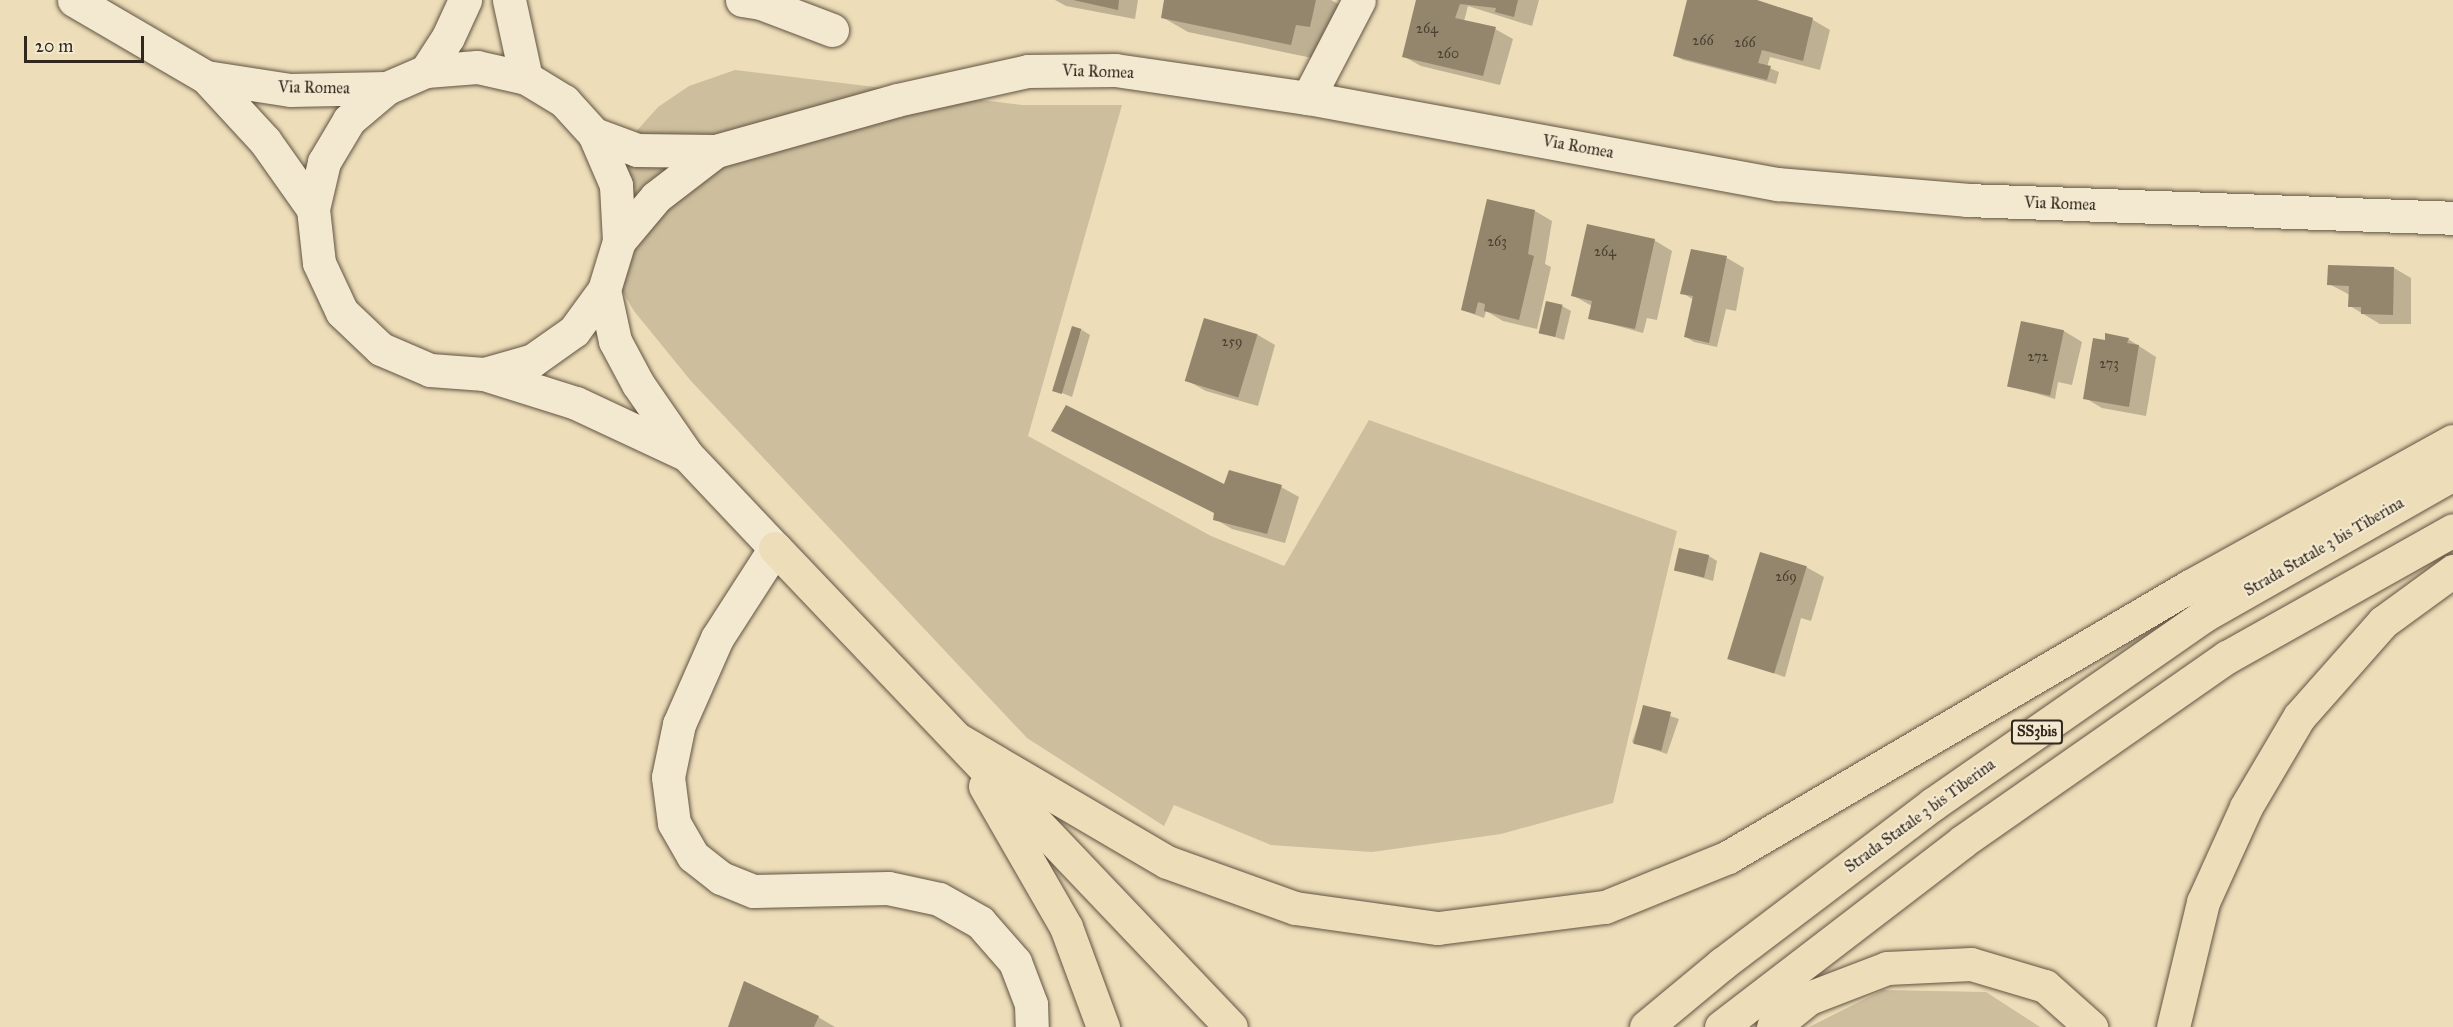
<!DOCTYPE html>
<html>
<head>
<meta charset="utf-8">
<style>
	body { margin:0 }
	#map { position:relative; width:2453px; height:1027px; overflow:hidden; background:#edddb8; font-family:"IM FELL Great Primer",serif }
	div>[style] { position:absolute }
	.green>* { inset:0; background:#cdbe9d }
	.shadow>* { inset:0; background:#0003; transform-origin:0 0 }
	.building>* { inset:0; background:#93866d; transform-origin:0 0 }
	.roads { filter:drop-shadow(0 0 2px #615443) drop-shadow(0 0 2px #615443) }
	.minor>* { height:33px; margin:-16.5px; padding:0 16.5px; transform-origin:16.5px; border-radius:16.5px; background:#f3e9d1 }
	.secondary>* { height:33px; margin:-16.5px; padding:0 16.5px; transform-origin:16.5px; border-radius:16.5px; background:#f3e9d1 }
	.trunk>* { height:33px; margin:-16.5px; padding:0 16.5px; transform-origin:16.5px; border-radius:16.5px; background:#edddb8 }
	span { translate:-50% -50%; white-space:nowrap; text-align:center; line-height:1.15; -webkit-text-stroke:4.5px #f3e9d1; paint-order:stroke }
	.number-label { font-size:14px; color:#4a3f30 }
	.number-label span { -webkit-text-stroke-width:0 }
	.shield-label span { padding:2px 4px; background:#f3e9d1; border:2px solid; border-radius:4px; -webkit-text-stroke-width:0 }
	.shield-label { font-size:15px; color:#32271c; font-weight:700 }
	.street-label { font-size:16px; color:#32271c }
	.scale { position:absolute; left:24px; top:36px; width:120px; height:27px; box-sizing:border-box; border:3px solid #32271c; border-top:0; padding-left:8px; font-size:18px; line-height:21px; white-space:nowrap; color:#32271c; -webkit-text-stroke:4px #f3e9d1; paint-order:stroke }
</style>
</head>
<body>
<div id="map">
	<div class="green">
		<div style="clip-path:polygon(735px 70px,1022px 105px,1122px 105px,1028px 436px,1211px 536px,1284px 566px,1369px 420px,1677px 531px,1613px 803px,1501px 834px,1372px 852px,1271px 845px,1174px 805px,1164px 826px,1027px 738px,691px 381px,634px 311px,604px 259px,625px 144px,658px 107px,689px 86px)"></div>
		<div style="clip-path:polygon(1883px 990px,1986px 992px,2040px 1027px,1809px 1027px)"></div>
	</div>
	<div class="shadow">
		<div style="clip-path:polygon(1055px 0,1138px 0,1135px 19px,1066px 6px)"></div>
		<div style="clip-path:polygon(1166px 0,1331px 0,1343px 7px,1317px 59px,1188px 32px,1162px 17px)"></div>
		<div style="clip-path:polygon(1418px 0,1539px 0,1532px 26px,1468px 6px,1464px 21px,1495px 29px,1513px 39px,1500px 85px,1421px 66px,1403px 56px)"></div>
		<div style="clip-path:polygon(1689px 0,1752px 0,1813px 20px,1830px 30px,1820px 70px,1770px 57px,1767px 67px,1779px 72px,1776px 84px,1683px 60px,1674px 55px)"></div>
		<div style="clip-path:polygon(1535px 211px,1552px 221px,1545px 264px,1551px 267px,1537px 329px,1503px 321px,1486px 311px,1484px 318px,1462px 310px)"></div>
		<div style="clip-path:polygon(1654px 240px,1672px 251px,1657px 320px,1647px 318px,1643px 333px,1589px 318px,1592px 306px,1572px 295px)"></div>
		<div style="clip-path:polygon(1727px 258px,1744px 268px,1736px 311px,1726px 309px,1717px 347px,1694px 342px,1686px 337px,1694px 300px,1682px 293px)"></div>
		<div style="clip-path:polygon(2394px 268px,2411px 278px,2411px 324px,2380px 324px,2350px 306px,2350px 295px,2329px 284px)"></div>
		<div style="clip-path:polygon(1562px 306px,1571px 311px,1564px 340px,1540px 332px)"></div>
		<div style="clip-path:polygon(2023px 323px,2064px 331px,2082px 342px,2072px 385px,2058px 382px,2055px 399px,2010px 386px)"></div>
		<div style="clip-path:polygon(1082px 330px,1090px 335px,1072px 397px,1055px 390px)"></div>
		<div style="clip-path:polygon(1258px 335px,1275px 345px,1258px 406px,1206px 391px,1188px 381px)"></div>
		<div style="clip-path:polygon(2128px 339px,2156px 357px,2146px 416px,2102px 408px,2085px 398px,2106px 341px)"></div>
		<div style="clip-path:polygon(1225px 486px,1281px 487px,1299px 497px,1285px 543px,1232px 529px,1215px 519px)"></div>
		<div style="clip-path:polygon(1709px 556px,1717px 561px,1713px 581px,1676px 570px)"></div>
		<div style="clip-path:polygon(1806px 567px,1824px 577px,1811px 621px,1801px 618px,1785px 677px,1731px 659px)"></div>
		<div style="left:1644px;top:707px;width:37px;height:37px;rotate:19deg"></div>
		<div style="clip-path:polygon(745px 983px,818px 1017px,835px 1027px,729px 1027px)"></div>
	</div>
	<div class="building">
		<div style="clip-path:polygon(1073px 0,1119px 0,1118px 10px)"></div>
		<div style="clip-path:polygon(1164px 0,1316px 0,1310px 27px,1296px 25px,1291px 45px,1161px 18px)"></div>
		<div style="clip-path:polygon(1416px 0,1518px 0,1514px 17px,1495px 12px,1496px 8px,1460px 4px,1455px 18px,1496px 27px,1483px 76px,1402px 57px)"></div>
		<div style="clip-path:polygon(1687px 0,1757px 0,1813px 18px,1803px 61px,1762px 50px,1758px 63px,1771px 66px,1767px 80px,1673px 56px)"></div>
		<div style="clip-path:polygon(1487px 199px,1535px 210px,1528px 254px,1534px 256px,1519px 320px,1484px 311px,1485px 304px,1478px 302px,1475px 314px,1461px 310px)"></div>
		<div style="clip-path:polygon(1587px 224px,1655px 239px,1635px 329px,1588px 319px,1592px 301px,1571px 296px)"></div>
		<div style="clip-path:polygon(1691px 249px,1727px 256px,1709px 343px,1684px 337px,1693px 296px,1680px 294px)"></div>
		<div style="clip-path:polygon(2328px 265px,2394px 267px,2393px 315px,2361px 314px,2361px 307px,2348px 307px,2349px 286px,2327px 285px)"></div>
		<div style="left:1546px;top:301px;width:17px;height:33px;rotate:13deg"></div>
		<div style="left:1204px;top:318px;width:56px;height:66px;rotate:17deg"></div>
		<div style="left:2021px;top:321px;width:44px;height:67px;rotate:12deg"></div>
		<div style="left:1072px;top:326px;width:10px;height:68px;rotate:17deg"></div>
		<div style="clip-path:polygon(2105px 333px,2129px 338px,2127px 343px,2139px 345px,2129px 407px,2083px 399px,2093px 338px,2105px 340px)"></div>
		<div style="clip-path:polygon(1066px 405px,1224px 484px,1229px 470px,1282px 485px,1267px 534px,1213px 520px,1214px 513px,1051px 431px)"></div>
		<div style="left:1679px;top:548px;width:31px;height:23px;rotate:13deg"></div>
		<div style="left:1760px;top:552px;width:49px;height:112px;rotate:17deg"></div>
		<div style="left:1643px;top:705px;width:29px;height:40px;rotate:14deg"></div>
		<div style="clip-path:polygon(744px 981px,819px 1016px,814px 1027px,728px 1027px)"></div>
	</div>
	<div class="roads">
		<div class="minor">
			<div style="left:509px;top:0;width:80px;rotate:77.7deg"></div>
			<div style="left:742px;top:0;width:19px;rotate:9deg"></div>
			<div style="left:761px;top:3px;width:76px;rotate:20.8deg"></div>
			<div style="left:426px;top:71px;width:40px;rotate:-57.1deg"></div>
			<div style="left:448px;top:37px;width:41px;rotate:-65.3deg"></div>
			<div style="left:1308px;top:98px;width:110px;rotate:-62.5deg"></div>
			<div style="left:775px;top:548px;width:107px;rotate:122.8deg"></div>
			<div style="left:717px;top:638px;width:94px;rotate:113.8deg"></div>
			<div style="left:679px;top:724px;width:54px;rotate:101.7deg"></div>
			<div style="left:668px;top:777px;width:46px;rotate:82.6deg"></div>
			<div style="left:674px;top:823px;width:38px;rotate:60deg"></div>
			<div style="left:693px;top:856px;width:36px;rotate:38deg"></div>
			<div style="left:721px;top:878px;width:35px;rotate:22deg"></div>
			<div style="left:754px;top:891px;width:134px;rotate:-1.3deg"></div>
			<div style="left:888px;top:888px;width:52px;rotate:12.2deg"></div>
			<div style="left:939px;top:899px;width:47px;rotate:29.3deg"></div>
			<div style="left:980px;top:922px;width:53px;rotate:48.8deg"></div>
			<div style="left:1015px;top:962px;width:45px;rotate:69.1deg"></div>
			<div style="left:1031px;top:1004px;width:23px;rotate:88deg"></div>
		</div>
		<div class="secondary">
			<div style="left:74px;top:0;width:153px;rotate:30.3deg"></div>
			<div style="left:206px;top:77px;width:87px;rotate:47.3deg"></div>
			<div style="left:265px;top:141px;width:83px;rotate:54.8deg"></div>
			<div style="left:313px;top:209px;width:54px;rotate:83.7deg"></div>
			<div style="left:319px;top:263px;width:54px;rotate:64.9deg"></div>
			<div style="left:342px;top:312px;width:54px;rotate:43.5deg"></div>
			<div style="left:381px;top:349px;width:53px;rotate:23.2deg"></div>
			<div style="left:430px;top:370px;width:54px;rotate:4.2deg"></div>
			<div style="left:484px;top:374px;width:51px;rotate:-15.9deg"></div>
			<div style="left:533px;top:360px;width:50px;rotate:-35.3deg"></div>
			<div style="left:574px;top:331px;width:51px;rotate:-53.8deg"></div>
			<div style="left:604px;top:290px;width:51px;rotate:-73deg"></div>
			<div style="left:619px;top:241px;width:56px;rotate:-93.1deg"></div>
			<div style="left:616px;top:185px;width:56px;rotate:-113.3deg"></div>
			<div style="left:594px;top:134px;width:45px;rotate:-132.3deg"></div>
			<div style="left:564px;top:101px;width:44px;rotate:-148.8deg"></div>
			<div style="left:526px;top:78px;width:50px;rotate:-167.3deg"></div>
			<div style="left:477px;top:67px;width:51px;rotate:175.5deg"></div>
			<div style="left:426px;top:71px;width:43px;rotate:156.4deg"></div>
			<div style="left:387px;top:88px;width:50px;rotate:139.9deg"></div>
			<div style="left:349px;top:120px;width:49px;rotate:120.8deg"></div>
			<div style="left:324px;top:162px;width:48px;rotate:103.2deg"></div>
			<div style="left:206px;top:77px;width:85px;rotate:8.8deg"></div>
			<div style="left:290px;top:90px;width:97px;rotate:-1.2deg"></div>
			<div style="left:594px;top:134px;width:46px;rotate:20.4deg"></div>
			<div style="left:637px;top:150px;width:79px;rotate:0.7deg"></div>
			<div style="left:716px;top:151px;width:188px;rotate:-15.7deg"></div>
			<div style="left:897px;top:100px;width:134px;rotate:-12.5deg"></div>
			<div style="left:1028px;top:71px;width:87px;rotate:-0.7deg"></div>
			<div style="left:1115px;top:70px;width:195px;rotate:8.3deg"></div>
			<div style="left:1308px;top:98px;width:478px;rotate:10.4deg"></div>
			<div style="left:1778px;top:184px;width:190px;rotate:4.8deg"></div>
			<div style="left:1967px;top:200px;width:486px;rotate:2.1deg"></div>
			<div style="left:619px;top:241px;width:57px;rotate:-49.9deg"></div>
			<div style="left:656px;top:197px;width:76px;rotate:-37.5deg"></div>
			<div style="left:604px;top:290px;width:52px;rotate:77.8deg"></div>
			<div style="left:615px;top:341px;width:49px;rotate:61.9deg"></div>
			<div style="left:638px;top:384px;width:86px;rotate:55.4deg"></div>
			<div style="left:687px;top:455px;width:128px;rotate:46.6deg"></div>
			<div style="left:484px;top:374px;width:96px;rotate:17.5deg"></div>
			<div style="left:576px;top:403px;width:120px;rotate:25.1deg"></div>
		</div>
		<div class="trunk">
			<div style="left:775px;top:548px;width:661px;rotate:46.41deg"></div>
			<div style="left:959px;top:740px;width:241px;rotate:30.4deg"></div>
			<div style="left:1167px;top:862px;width:136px;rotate:19.8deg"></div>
			<div style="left:1295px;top:908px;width:144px;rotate:8deg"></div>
			<div style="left:1438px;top:928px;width:168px;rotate:-7.2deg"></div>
			<div style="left:1605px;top:907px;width:133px;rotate:-22.1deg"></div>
			<div style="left:1728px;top:857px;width:536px;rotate:-30.4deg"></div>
			<div style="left:2190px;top:586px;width:300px;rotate:-28.9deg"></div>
			<div style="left:985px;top:786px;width:163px;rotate:60.1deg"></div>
			<div style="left:1066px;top:927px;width:107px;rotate:69.7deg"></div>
			<div style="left:1646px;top:1027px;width:99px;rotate:-39.7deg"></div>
			<div style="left:1722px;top:964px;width:265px;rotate:-37.2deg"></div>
			<div style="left:1933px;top:804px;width:329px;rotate:-34.8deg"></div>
			<div style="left:2203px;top:616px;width:288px;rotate:-29.6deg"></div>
			<div style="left:1721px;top:1027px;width:305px;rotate:-37.5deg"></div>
			<div style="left:1963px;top:841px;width:322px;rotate:-34.9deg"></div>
			<div style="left:2227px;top:657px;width:259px;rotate:-29.3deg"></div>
			<div style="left:1773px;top:1027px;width:46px;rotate:-38.9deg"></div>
			<div style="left:1809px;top:998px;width:84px;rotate:-21deg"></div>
			<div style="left:1887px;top:968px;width:84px;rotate:-2.7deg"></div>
			<div style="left:1971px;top:964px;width:77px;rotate:16.6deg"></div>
			<div style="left:2045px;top:986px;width:62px;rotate:41.7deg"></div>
			<div style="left:2173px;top:1027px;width:129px;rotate:-76.5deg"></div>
			<div style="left:2203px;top:902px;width:104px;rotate:-65.6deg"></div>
			<div style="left:2246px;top:807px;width:104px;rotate:-59.5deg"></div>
			<div style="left:2299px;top:717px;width:127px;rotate:-48.5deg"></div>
			<div style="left:2383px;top:622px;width:87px;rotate:-36.1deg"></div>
		</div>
	</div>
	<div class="number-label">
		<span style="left:1427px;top:29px">264</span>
		<span style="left:1703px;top:41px">266</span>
		<span style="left:1745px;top:43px">266</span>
		<span style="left:1448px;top:54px">260</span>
		<span style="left:1497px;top:242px">263</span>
		<span style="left:1605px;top:252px">264</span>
		<span style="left:1232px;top:342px">259</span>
		<span style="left:2038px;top:357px">272</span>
		<span style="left:2109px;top:364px">273</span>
		<span style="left:1786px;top:577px">269</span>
	</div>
	<div class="shield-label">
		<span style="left:2037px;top:732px">SS3bis</span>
	</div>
	<div class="street-label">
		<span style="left:1098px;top:72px;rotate:2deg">Via Romea</span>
		<span style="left:314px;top:88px;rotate:1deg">Via Romea</span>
		<span style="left:1578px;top:147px;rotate:10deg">Via Romea</span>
		<span style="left:2060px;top:204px;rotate:2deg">Via Romea</span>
		<span style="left:2324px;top:547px;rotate:-30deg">Strada Statale 3 bis Tiberina</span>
		<span style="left:1920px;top:816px;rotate:-36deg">Strada Statale 3 bis Tiberina</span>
	</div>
	<div class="scale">20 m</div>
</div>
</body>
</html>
